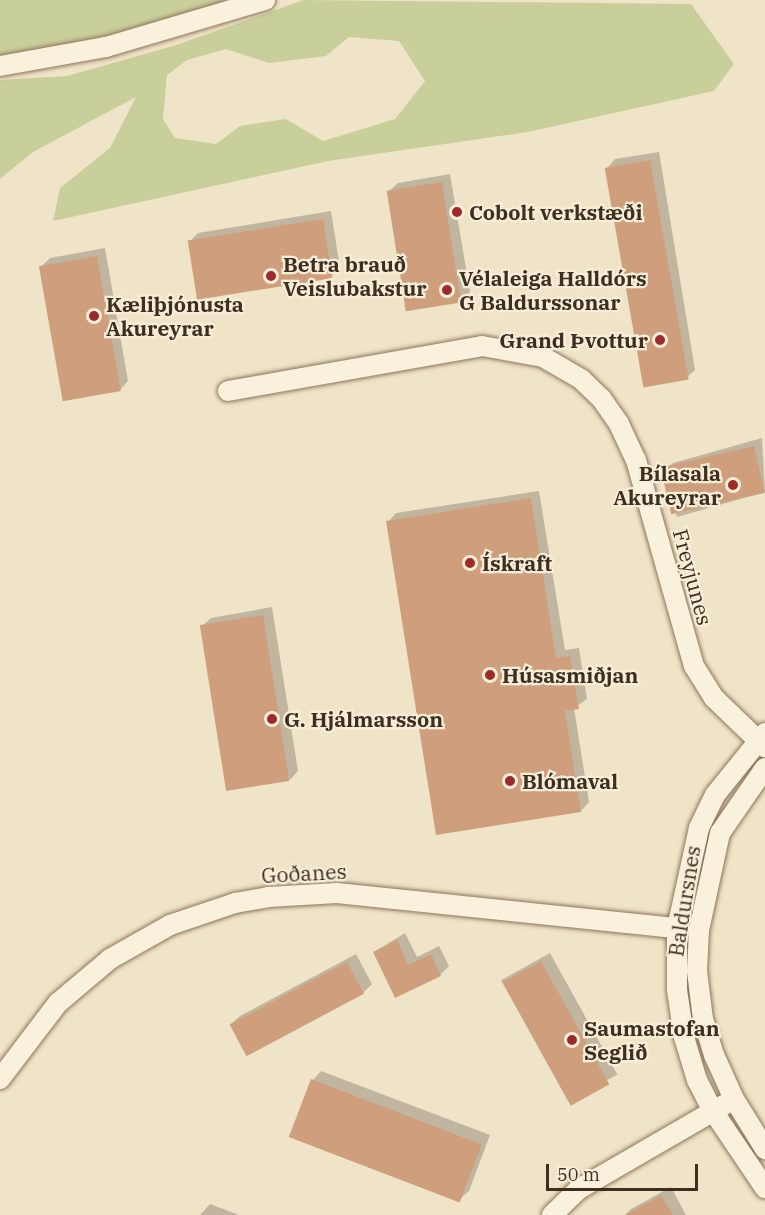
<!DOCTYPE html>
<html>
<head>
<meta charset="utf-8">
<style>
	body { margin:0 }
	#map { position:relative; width:765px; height:1215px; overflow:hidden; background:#f0e4c8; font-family:"IBM Plex Serif",serif }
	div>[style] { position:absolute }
	.green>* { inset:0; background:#c9cf9b }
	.shadow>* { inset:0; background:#0003; transform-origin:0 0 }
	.building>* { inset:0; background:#cf9f7d; transform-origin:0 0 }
	.roads { filter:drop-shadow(0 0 2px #8d765c) drop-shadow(0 0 2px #8d765c) }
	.minor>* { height:20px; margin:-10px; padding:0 10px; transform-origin:10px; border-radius:10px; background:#faf1dc }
	.dots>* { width:16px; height:16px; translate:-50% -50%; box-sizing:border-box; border:3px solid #f7eed8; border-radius:50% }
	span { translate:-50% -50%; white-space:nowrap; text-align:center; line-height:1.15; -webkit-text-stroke:4.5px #f7eed8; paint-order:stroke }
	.poi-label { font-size:21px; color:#3d2e20; font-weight:700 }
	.left { translate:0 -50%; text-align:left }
	.right { translate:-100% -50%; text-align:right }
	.street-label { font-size:21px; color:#3d2e20 }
	.scale { position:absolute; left:546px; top:1164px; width:152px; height:27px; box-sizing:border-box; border:3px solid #3d2e20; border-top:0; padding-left:8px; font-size:18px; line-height:21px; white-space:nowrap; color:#3d2e20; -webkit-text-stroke:4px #f7eed8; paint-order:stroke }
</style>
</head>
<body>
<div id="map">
	<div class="green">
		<div style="clip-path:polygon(0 0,238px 0,95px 40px,0 57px)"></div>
		<div style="clip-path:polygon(evenodd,304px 0,691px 4px,734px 64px,714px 91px,528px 132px,328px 161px,53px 221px,60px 188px,110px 148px,136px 97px,33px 152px,0 179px,0 80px,67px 76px,176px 45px,304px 0,349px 37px,399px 41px,425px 81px,395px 119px,323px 141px,286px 119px,240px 126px,216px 144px,175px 138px,163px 119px,167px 75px,187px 60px,226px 49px,269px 63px,326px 56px,349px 37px)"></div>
	</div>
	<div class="shadow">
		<div style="clip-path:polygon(659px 152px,695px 370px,686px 378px,607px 168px,615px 159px)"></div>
		<div style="clip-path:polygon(450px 174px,470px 292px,461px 301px,389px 191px,398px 183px)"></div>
		<div style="clip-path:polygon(331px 211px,340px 268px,332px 276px,189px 242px,198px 233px)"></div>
		<div style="clip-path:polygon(105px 248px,128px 381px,120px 390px,41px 267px,50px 258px)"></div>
		<div style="clip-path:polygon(762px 438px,765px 492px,677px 517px,664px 472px,673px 463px)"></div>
		<div style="clip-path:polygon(539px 491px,565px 650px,579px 648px,587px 699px,574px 708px,589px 802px,581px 811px,388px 522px,396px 513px)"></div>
		<div style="clip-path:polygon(272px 607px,298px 771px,290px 780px,202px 626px,211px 618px)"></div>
		<div style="clip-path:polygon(405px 933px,417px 957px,439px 946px,449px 966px,440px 975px,396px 996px,374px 952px)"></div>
		<div style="left:550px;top:953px;width:139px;height:56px;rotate:61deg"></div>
		<div style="clip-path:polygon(356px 954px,372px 984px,363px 993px,247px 1054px,231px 1024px,240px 1016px)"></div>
		<div style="clip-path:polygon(321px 1071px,490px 1135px,469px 1191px,460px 1199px,313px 1080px)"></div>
		<div style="clip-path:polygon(671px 1187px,686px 1215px,625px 1215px,631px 1209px)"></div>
		<div style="clip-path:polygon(210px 1204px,239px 1215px,200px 1215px)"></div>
	</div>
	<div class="building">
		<div style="left:650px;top:160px;width:223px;height:46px;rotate:80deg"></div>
		<div style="left:442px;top:182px;width:122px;height:56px;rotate:81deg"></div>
		<div style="left:323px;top:219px;width:60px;height:137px;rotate:81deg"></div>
		<div style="left:97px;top:256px;width:137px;height:59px;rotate:80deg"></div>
		<div style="left:754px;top:446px;width:48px;height:96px;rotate:77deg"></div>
		<div style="clip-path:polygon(531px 498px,556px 658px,570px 656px,579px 709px,565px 711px,581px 812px,436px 835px,386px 521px)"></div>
		<div style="left:263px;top:615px;width:168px;height:64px;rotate:81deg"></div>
		<div style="clip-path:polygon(397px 940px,408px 965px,431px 954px,441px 976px,395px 998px,373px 952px)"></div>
		<div style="left:541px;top:961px;width:141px;height:44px;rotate:61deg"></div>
		<div style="left:347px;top:962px;width:36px;height:133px;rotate:62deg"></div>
		<div style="left:311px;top:1079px;width:183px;height:62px;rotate:21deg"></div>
		<div style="clip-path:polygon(661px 1195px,673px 1215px,625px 1215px)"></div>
	</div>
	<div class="roads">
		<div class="minor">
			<div style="left:0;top:66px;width:108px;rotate:-10.2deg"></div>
			<div style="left:106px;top:47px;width:166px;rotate:-16.5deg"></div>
			<div style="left:228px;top:391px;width:258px;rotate:-10deg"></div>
			<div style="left:482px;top:346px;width:62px;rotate:10.2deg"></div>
			<div style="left:543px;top:357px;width:44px;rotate:30.1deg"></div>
			<div style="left:581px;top:379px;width:28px;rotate:44deg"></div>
			<div style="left:601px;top:398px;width:32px;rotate:55deg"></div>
			<div style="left:619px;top:424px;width:40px;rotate:65deg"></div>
			<div style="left:636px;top:460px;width:214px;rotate:74.3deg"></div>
			<div style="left:694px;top:666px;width:38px;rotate:58deg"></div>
			<div style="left:714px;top:698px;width:71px;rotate:43.9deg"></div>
			<div style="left:765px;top:733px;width:80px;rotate:128.9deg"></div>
			<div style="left:715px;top:795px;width:37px;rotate:116deg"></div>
			<div style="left:699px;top:828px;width:102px;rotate:102.4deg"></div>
			<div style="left:677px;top:928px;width:62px;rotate:90deg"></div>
			<div style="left:677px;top:990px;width:48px;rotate:81.5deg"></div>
			<div style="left:684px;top:1037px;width:45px;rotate:73.2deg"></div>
			<div style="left:697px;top:1080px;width:35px;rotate:63deg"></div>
			<div style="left:713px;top:1111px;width:93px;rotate:56deg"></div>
			<div style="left:765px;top:768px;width:79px;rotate:124.7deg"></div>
			<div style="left:720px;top:833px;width:99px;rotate:102.2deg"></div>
			<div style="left:699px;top:930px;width:41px;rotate:92.8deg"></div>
			<div style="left:697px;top:971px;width:48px;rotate:82.9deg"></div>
			<div style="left:703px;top:1019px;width:38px;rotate:73deg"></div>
			<div style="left:714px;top:1055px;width:48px;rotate:65.6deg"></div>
			<div style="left:734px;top:1099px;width:59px;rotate:58.2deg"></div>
			<div style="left:0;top:1079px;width:96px;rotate:-52.7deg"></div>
			<div style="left:58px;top:1003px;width:68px;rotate:-40.2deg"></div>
			<div style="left:110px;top:959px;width:69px;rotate:-29.5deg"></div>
			<div style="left:170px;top:925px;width:69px;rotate:-18.7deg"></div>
			<div style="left:235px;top:903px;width:34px;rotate:-10deg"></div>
			<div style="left:268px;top:897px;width:69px;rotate:-3.3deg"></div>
			<div style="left:337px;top:893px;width:342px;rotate:5.9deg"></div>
			<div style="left:552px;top:1215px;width:37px;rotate:-44deg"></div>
			<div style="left:579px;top:1189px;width:168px;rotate:-30.1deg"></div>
		</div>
	</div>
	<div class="dots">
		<div style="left:457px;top:212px;background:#9e2a2b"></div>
		<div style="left:271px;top:276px;background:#9e2a2b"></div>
		<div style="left:447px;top:290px;background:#9e2a2b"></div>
		<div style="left:94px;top:316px;background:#9e2a2b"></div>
		<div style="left:660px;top:340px;background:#9e2a2b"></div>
		<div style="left:733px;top:485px;background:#9e2a2b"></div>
		<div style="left:470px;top:563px;background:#9e2a2b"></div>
		<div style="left:490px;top:675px;background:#9e2a2b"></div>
		<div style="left:272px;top:719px;background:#9e2a2b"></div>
		<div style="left:510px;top:781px;background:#9e2a2b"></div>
		<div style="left:572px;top:1040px;background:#9e2a2b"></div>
	</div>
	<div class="poi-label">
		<span class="left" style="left:469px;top:212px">Cobolt verkstæði</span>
		<span class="left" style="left:283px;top:276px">Betra brauð<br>Veislubakstur</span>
		<span class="left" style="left:459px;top:290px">Vélaleiga Halldórs<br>G Baldurssonar</span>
		<span class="left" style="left:106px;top:316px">Kæliþjónusta<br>Akureyrar</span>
		<span class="right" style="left:648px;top:340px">Grand Þvottur</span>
		<span class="right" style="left:721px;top:485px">Bílasala<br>Akureyrar</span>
		<span class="left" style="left:482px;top:563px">Ískraft</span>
		<span class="left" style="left:502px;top:675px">Húsasmiðjan</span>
		<span class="left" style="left:284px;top:719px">G. Hjálmarsson</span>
		<span class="left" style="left:522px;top:781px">Blómaval</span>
		<span class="left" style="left:584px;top:1040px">Saumastofan<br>Seglið</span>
	</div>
	<div class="street-label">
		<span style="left:693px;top:577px;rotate:75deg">Freyjunes</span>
		<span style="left:304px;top:873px;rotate:-3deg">Goðanes</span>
		<span style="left:684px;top:901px;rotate:-81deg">Baldursnes</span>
	</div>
	<div class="scale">50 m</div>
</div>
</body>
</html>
